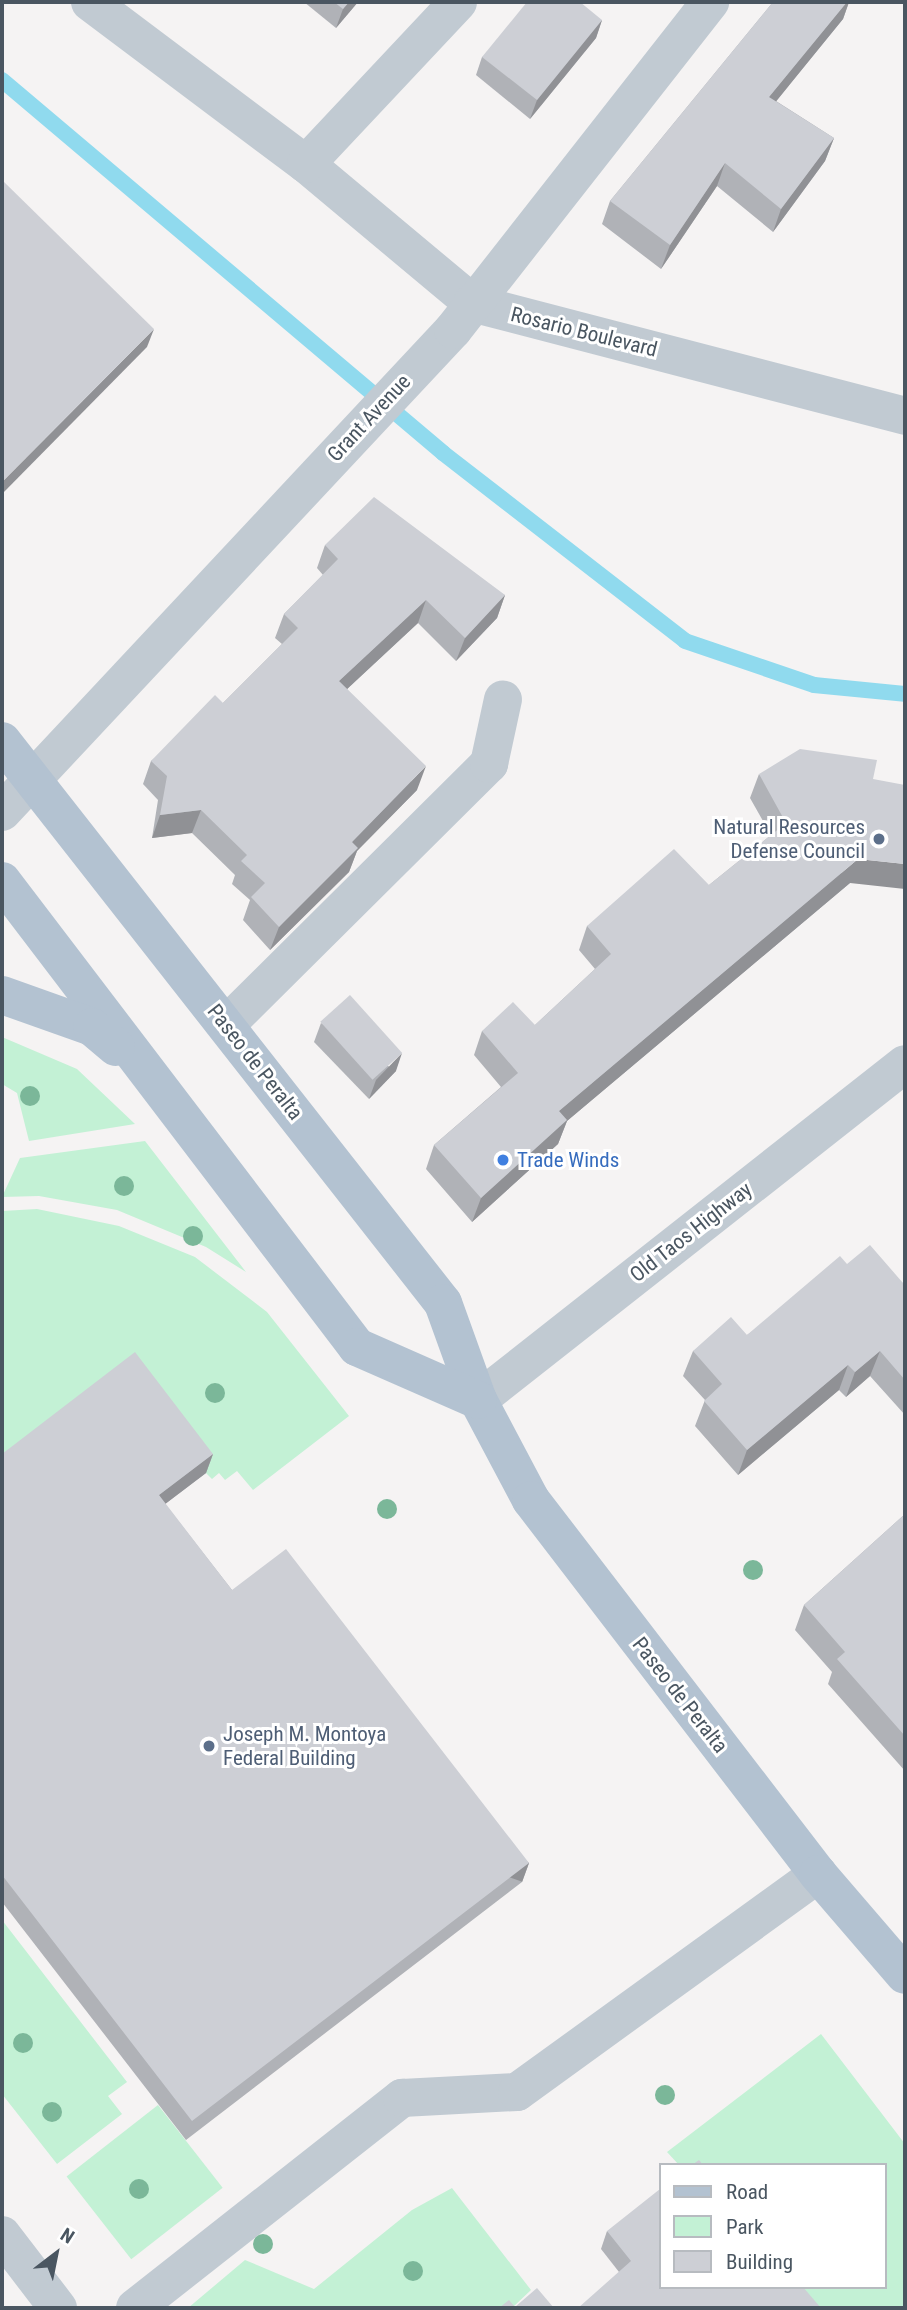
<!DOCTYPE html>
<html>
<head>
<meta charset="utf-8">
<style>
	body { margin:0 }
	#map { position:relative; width:907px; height:2310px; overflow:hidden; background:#f5f3f3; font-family:"Roboto Condensed",sans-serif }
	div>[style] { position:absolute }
	.green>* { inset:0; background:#c3f1d5; transform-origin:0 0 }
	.stream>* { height:16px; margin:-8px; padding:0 8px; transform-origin:8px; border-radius:8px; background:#90daee }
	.minor>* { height:38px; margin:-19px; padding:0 19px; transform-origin:19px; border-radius:19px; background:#c1cad2 }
	.major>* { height:38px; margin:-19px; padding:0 19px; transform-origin:19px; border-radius:19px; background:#b3c2d1 }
	.trees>* { width:20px; height:20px; margin:-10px; border-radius:50%; background:#7bb799 }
	.wall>* { inset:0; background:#b0b2b7 }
	.shaded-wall>* { inset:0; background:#909195; transform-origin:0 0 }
	.building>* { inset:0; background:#cdcfd5; transform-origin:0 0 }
	.dots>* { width:19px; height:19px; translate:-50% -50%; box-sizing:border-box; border:4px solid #fff; border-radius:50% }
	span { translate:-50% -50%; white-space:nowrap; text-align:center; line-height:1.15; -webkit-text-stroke:6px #fff; paint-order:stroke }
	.street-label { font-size:21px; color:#4a5661 }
	.service-label { font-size:21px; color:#4e5e75 }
	.right { translate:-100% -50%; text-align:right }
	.left { translate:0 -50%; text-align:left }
	.shop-label { font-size:21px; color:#366cbe }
	.frame { position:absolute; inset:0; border:4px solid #4a5661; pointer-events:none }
	.legend { position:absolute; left:659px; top:2163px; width:228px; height:126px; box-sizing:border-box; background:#fff; border:2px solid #b7bbc0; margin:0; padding:9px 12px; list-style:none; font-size:21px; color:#4a5661 }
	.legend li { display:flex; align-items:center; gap:14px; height:35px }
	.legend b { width:35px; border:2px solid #b7bbc0 }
	.north { position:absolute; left:21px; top:2219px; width:70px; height:70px; -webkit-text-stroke:5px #fff; paint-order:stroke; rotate:32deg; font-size:19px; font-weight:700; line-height:28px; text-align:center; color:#4a5661 }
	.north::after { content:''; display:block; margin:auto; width:24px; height:32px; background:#4a5661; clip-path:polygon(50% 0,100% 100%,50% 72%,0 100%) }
</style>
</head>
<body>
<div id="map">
	<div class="green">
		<div style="clip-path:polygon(2px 1037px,77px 1069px,135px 1124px,29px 1141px,17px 1093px,2px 1084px)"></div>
		<div style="clip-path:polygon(145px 1141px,246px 1272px,206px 1247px,117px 1210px,39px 1196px,2px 1197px,20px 1158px)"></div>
		<div style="clip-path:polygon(37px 1209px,119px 1226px,195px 1257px,267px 1312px,349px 1416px,253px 1490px,237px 1471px,225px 1480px,219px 1473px,212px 1479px,206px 1473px,2px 1467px,2px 1211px)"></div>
		<div style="clip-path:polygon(2px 1920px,127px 2082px,108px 2096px,122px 2114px,57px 2164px,2px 2094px)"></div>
		<div style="clip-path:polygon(821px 2034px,905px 2144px,905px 2308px,799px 2308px,781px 2287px,884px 2287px,884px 2165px,679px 2165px,667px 2152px)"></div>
		<div style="left:158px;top:2105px;width:105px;height:116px;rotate:52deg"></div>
		<div style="clip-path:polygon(452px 2188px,531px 2290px,512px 2308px,188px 2308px,245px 2260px,314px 2289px,412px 2210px)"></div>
	</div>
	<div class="stream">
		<div style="left:2px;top:80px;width:578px;rotate:40.22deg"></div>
		<div style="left:443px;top:453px;width:306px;rotate:37.8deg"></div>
		<div style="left:685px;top:641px;width:136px;rotate:18.8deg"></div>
		<div style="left:814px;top:685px;width:91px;rotate:5.6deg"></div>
	</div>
	<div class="minor">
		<div style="left:90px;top:2px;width:270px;rotate:36.9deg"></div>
		<div style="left:306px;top:164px;width:217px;rotate:39.9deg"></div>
		<div style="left:472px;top:303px;width:448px;rotate:14.6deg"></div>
		<div style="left:306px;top:164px;width:222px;rotate:-46.8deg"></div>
		<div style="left:2px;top:812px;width:660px;rotate:-46.9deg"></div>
		<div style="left:453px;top:330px;width:417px;rotate:-51.9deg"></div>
		<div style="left:226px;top:1025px;width:371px;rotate:-44.8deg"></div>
		<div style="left:489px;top:764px;width:66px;rotate:-77.8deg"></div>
		<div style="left:478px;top:1400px;width:543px;rotate:-38.2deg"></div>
		<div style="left:2px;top:2235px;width:92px;rotate:52.5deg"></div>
		<div style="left:135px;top:2308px;width:340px;rotate:-38.2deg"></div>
		<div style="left:402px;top:2098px;width:115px;rotate:-3deg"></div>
		<div style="left:517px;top:2092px;width:372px;rotate:-35.9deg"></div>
	</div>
	<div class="major">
		<div style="left:2px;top:741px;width:714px;rotate:51.88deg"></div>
		<div style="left:443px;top:1303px;width:103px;rotate:70.2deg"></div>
		<div style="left:478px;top:1400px;width:113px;rotate:62.1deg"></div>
		<div style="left:531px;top:1500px;width:471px;rotate:52.5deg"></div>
		<div style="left:818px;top:1874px;width:133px;rotate:49.3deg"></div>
		<div style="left:2px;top:881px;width:586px;rotate:52.7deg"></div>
		<div style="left:357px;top:1347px;width:132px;rotate:23.7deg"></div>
		<div style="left:2px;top:995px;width:96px;rotate:19.6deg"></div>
		<div style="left:92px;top:1027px;width:31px;rotate:40deg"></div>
	</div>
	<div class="trees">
		<div style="left:30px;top:1096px"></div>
		<div style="left:124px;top:1186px"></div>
		<div style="left:193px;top:1236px"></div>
		<div style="left:215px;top:1393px"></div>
		<div style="left:387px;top:1509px"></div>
		<div style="left:753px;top:1570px"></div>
		<div style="left:23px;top:2043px"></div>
		<div style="left:665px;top:2095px"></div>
		<div style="left:52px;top:2112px"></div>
		<div style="left:139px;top:2189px"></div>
		<div style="left:263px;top:2244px"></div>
		<div style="left:413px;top:2271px"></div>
	</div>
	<div class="wall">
		<div style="clip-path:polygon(304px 2px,358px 2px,336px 28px)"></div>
		<div style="clip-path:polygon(773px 2px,849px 2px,843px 19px,776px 101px,834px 138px,825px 161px,773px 232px,717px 186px,661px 269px,602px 224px,610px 201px)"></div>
		<div style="clip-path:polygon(602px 20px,596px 38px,530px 119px,476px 75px,482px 57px)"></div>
		<div style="clip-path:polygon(325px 545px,505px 595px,497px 618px,456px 661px,418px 623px,347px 689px,417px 790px,357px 851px,349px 872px,270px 950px,243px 920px,250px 900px,232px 884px,235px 875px,192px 833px,152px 838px,158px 800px,143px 784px,151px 761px,223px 703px,282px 644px,275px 638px,284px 614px,323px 575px,317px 568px)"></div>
		<div style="clip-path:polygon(759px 774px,850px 883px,567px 1121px,558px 1144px,472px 1222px,426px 1169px,434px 1145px,501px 1087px,474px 1055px,482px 1031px,535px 1025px,595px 969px,579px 950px,587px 926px,709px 885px,771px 835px,750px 798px)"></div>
		<div style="clip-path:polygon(321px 1023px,396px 1071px,369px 1099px,314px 1042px)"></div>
		<div style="clip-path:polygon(847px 1264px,903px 1283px,905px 1281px,905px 1415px,870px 1376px,846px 1397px,839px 1390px,738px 1475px,695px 1426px,705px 1400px,683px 1376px,693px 1351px,747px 1335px)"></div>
		<div style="clip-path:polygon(2px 1454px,213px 1454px,206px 1473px,165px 1504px,232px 1590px,529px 1863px,522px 1882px,186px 2140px,2px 1902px)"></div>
		<div style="clip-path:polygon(905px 1514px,905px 1771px,828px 1684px,832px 1672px,795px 1630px,804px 1605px)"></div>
		<div style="clip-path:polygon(607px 2231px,821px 2308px,619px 2272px,601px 2249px)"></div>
	</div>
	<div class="shaded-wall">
		<div style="clip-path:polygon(349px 2px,358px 2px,336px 28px,343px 9px)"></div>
		<div style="clip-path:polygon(847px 2px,849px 2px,843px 19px,761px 120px,769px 97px)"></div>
		<div style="clip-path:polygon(602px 20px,596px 38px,530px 119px,537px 100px)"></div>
		<div style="clip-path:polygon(834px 138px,825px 161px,773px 232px,781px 209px)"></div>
		<div style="clip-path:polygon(725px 163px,717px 186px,661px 269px,670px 245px)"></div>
		<div style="clip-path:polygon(154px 329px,147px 347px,2px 494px,2px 482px)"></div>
		<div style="clip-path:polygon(505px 595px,497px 618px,456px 661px,465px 638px)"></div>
		<div style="clip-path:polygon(426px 600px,418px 623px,331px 704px,339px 681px)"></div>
		<div style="clip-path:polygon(426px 766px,417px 790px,357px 851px,349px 872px,270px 950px,279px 927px,352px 842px)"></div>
		<div style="clip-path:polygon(201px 810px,192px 833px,152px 838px,160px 815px)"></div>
		<div style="clip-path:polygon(858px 859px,905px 864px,905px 889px,850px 883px,567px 1121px,558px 1144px,472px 1222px,481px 1198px,559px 1111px)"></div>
		<div style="clip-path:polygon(402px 1053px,396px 1071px,369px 1099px,376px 1080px)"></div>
		<div style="clip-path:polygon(880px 1351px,870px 1376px,846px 1397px,855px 1372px)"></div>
		<div style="clip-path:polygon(848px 1365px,839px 1390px,738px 1475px,747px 1450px)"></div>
		<div style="clip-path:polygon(213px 1454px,206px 1473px,152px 1514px,159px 1495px)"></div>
		<div style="left:529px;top:1863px;width:20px;height:424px;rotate:110deg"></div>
	</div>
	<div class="building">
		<div style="clip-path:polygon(334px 2px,349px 2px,343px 9px)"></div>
		<div style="clip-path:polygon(527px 2px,580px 2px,602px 20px,537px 100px,482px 57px)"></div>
		<div style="clip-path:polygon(773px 2px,847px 2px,769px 97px,834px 138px,781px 209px,725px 163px,670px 245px,610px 201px)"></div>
		<div style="clip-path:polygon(2px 180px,154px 329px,2px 482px)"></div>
		<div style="clip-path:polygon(374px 497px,505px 595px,465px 638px,426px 600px,339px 681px,426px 766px,352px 842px,358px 848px,279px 927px,251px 897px,265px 883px,241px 861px,247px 855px,201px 810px,160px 815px,167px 776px,151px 761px,215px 695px,223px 703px,298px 628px,284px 614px,338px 559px,325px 545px)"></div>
		<div style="clip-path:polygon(800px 749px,877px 760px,873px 779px,905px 785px,905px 864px,858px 859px,559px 1111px,567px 1120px,481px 1198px,434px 1145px,518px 1073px,482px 1031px,513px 1002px,535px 1025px,611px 954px,587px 926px,674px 849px,709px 885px,786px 823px,759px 774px)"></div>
		<div style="left:350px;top:995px;width:78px;height:40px;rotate:48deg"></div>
		<div style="clip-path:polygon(870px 1245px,903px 1283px,905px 1281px,905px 1380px,880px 1351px,855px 1372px,848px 1365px,747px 1450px,704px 1401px,722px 1384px,693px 1351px,731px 1317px,747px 1335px,840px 1256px,847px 1264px)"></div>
		<div style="clip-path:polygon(135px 1352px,213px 1454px,159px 1495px,232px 1590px,286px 1549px,529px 1863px,192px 2121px,2px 1875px,2px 1454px)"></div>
		<div style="clip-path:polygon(905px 1514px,905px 1736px,837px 1659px,845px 1652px,804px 1605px)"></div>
		<div style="clip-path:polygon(699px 2160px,703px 2165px,692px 2165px)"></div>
		<div style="clip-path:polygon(660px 2189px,660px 2287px,803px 2287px,821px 2308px,578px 2308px,631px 2261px,607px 2231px)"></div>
		<div style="clip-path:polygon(537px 2288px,554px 2308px,499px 2308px,509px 2300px,515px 2307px)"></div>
	</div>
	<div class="dots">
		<div style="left:879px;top:839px;background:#5c6f8a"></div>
		<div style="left:503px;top:1160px;background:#3f7fe0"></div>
		<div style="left:209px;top:1746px;background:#5c6f8a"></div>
	</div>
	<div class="street-label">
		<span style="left:584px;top:332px;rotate:14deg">Rosario Boulevard</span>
		<span style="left:369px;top:418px;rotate:-47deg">Grant Avenue</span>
		<span style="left:255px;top:1062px;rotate:52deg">Paseo de Peralta</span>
		<span style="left:691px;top:1232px;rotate:-38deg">Old Taos Highway</span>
		<span style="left:680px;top:1695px;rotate:52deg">Paseo de Peralta</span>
	</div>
	<div class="service-label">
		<span class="right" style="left:865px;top:839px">Natural Resources<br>Defense Council</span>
		<span class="left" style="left:223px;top:1746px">Joseph M. Montoya<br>Federal Building</span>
	</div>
	<div class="shop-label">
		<span class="left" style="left:517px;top:1160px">Trade Winds</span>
	</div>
	<div class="frame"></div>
	<ul class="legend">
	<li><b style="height:9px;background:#b3c2d1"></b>Road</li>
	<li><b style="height:19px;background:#c3f1d5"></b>Park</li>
	<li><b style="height:19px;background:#cdcfd5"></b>Building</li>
	</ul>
	<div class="north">N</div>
</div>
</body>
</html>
